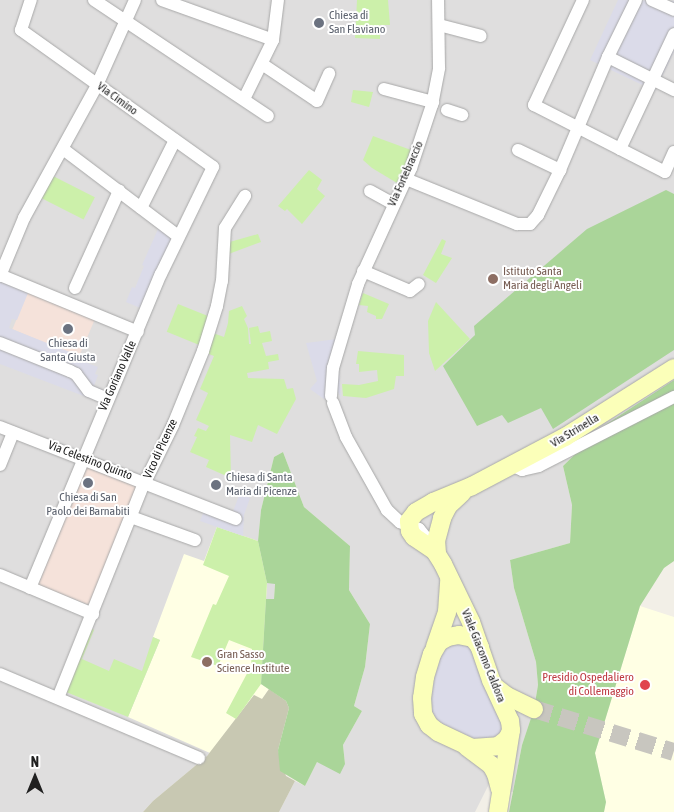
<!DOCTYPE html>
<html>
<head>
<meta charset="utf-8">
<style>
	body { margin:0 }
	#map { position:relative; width:674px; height:812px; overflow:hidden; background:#f2efe7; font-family:"Asap Condensed",sans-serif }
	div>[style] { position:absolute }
	.residential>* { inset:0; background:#dfdede }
	.education>* { inset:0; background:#ffffe4 }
	.military>* { inset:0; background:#f5e2da; transform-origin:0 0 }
	.construction>* { inset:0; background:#c8c8b2 }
	.grass>* { inset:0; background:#ccf0aa; transform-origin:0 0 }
	.forest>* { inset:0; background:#aad599 }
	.plaza>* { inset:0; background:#dbdbe9 }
	.secondary-tunnel>* { height:18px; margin-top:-9px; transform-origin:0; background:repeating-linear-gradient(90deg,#c8c6bf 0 18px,transparent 0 27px) }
	.roads { filter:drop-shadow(0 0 1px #a8a8a8) drop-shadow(0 0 1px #a8a8a8) }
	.minor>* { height:12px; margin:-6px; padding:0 6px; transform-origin:6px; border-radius:6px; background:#fff }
	.secondary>* { height:18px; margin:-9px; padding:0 9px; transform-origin:9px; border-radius:9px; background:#fbffb9 }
	.dots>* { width:14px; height:14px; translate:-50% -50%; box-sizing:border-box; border:2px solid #fff; border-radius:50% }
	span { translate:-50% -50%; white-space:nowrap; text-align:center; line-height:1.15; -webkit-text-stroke:4px #fff; paint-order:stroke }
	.worship-label { font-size:12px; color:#5b616d }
	.left { translate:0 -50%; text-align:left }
	.street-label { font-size:12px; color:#212121 }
	.education-label { font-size:12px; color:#785e54 }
	.health-label { font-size:12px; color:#be3a42 }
	.right { translate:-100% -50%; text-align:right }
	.north { position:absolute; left:10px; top:752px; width:50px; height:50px; -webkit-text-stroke:4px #fff; paint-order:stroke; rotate:0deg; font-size:14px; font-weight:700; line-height:20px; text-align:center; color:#212121 }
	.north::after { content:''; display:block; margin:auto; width:18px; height:22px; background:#212121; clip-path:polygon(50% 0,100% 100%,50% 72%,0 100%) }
</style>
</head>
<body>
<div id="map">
	<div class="residential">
		<div style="clip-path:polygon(0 0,674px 0,674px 380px,605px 425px,563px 466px,572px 505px,570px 543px,510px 560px,514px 588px,536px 662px,538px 685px,534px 709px,522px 745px,513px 792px,492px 789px,489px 784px,475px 812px,279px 812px,295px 781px,305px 786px,317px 762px,345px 764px,343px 745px,362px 711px,354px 706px,365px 667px,370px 624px,349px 590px,350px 546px,304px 507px,283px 452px,274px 457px,261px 510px,258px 541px,267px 583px,275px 583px,274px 599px,267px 599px,261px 684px,269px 689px,254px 695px,207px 756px,153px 801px,143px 812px,0 812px)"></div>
	</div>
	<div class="education">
		<div style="clip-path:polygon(217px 527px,258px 541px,267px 583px,261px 684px,269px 689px,262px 699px,254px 695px,210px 753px,128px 717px,160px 640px,153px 637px,184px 554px,204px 561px)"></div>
		<div style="clip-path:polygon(640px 606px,674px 617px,674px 812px,604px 812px,606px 802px,595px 753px)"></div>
	</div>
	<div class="military">
		<div style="left:32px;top:283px;width:72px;height:50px;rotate:23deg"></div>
		<div style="left:85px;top:463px;width:59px;height:131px;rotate:21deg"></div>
	</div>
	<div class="construction">
		<div style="clip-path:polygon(269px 689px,286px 701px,289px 708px,278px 750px,286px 776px,295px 781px,279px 812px,143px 812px,153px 801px,207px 756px,254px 695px,262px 699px)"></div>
	</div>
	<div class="grass">
		<div style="clip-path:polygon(357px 0,388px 0,390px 25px,380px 25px,380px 39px,355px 38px)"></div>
		<div style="clip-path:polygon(353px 90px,373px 92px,369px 107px,351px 102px)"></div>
		<div style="clip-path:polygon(373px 136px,411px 150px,404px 172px,397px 183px,372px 168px,363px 160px)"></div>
		<div style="clip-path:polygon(309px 170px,322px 180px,317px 189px,325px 196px,302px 224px,287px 209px,285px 211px,278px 206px)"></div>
		<div style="left:53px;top:176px;width:47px;height:25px;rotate:27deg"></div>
		<div style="clip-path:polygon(258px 234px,261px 242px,226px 255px,226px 243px)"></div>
		<div style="clip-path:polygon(442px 239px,446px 241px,441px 254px,452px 258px,436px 283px,423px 275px)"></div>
		<div style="clip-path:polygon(363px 293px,389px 304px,382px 319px,376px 319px,376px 316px,367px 312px,368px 306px,359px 305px)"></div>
		<div style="clip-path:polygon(436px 302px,470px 339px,435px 371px,429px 353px,428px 321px)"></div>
		<div style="left:178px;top:304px;width:35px;height:30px;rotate:22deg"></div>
		<div style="clip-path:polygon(242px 306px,247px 316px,244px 319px,248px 328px,249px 344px,251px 344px,249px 328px,258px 326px,260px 333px,270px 331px,272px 341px,262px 343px,266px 356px,278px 354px,279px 360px,268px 362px,269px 369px,247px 373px,248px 378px,284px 379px,287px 389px,293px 388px,296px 399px,277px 434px,258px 425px,252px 442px,230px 435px,231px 478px,206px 467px,209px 460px,190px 452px,197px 437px,194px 436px,198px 428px,206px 431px,209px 426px,196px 420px,208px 393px,200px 389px,214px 356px,206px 353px,213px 333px,224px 337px,228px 323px,229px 311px)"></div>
		<div style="clip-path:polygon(358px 351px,404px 355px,404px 376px,396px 376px,394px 389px,366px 398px,343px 396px,342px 384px,359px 385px,378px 381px,377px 370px,359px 372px,359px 364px,356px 364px)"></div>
		<div style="clip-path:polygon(217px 527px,258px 541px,267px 583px,261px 684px,236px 719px,226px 713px,251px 666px,252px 649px,229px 640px,218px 666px,191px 657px,213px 604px,216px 605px,229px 576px,203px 565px)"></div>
		<div style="clip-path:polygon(92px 629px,94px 630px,82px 659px,109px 671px,114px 659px,142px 671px,153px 637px,160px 640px,128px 717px,66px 692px)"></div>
	</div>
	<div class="forest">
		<div style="clip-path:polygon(666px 190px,674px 194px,674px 350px,553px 429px,541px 408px,508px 423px,502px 415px,477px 426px,443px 366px,475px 335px,474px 326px,587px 229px)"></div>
		<div style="clip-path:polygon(674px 380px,674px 561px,664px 568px,640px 606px,595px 753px,606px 802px,604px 812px,509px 812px,522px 745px,534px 709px,538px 685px,536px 662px,514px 588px,510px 560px,570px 543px,572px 505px,563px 466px,605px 425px)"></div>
		<div style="clip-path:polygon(283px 452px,304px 507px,350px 546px,349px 590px,370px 624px,365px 667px,354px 706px,362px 711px,343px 745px,345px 764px,340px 774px,317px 762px,305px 786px,280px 771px,278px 750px,289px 708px,286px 701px,261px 684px,266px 599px,274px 599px,275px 584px,267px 583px,258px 541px,261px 510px,274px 457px)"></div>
	</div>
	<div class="plaza">
		<div style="clip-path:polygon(618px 0,674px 1px,674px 52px,655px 91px,590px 60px)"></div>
		<div style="clip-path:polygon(159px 227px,183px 234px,145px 310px,126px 302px,132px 287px,135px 288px,144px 266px,142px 265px)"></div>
		<div style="clip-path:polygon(0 270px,32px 283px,17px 320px,12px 319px,9px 328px,80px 356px,79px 360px,98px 367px,95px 374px,98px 375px,94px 386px,106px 391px,102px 403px,0 364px)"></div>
		<div style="clip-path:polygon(337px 339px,341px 398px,338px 392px,324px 399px,310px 389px,317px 381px,306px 343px)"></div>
		<div style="clip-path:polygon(240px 493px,250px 498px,244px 515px,243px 536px,200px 521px,207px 503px,232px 514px)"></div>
		<div style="clip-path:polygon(468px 637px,510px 735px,464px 746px,429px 725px,432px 654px)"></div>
	</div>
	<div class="secondary-tunnel">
		<div style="left:534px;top:709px;width:146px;rotate:17.1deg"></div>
	</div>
	<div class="roads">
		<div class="minor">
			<div style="left:94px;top:0;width:209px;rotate:33.7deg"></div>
			<div style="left:162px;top:0;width:118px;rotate:19.8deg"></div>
			<div style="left:583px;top:0;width:116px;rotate:115deg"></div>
			<div style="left:534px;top:105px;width:147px;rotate:27.1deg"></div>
			<div style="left:665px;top:172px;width:22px;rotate:-66deg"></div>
			<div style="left:636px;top:0;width:64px;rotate:116.2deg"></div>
			<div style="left:608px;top:57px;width:74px;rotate:26.6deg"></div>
			<div style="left:652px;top:0;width:24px;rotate:24deg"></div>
			<div style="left:439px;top:25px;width:43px;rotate:14.7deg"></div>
			<div style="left:262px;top:64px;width:66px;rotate:33.9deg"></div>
			<div style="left:317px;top:101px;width:30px;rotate:-66deg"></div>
			<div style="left:384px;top:89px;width:51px;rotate:14.9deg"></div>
			<div style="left:244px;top:99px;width:66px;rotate:-63.8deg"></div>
			<div style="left:273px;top:40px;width:40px;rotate:-82.9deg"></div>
			<div style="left:447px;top:110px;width:16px;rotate:18deg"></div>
			<div style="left:63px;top:149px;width:144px;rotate:37.1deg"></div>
			<div style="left:620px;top:149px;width:127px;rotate:-64.8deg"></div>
			<div style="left:518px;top:150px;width:47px;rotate:25.5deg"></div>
			<div style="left:406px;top:179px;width:120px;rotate:22.1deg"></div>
			<div style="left:517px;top:224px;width:13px"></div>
			<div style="left:530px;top:224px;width:12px;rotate:-48deg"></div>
			<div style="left:538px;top:215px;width:50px;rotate:-63.9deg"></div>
			<div style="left:560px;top:170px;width:123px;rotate:-67deg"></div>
			<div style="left:370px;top:191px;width:26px;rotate:29deg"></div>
			<div style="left:141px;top:208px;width:76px;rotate:-63.4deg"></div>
			<div style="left:363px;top:271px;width:51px;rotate:23.1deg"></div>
			<div style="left:410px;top:291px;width:11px;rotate:-38deg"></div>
			<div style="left:0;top:275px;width:149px;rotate:22.4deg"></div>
			<div style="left:0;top:276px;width:63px;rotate:-67.5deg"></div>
			<div style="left:24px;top:218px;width:152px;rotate:-61.2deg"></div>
			<div style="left:97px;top:85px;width:93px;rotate:-65.9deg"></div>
			<div style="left:75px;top:288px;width:107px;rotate:-65.6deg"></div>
			<div style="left:0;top:343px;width:75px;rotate:21.8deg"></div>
			<div style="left:70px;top:371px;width:7px;rotate:27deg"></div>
			<div style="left:76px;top:374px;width:21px;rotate:53deg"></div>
			<div style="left:89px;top:391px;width:21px;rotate:23deg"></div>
			<div style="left:331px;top:396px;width:28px;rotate:-86deg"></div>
			<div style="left:333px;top:368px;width:88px;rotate:-73.4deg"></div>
			<div style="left:358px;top:284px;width:128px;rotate:-65.4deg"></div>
			<div style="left:411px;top:168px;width:66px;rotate:-71.6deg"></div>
			<div style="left:432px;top:105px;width:38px;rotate:-79deg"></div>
			<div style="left:439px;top:68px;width:68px;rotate:-90.8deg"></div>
			<div style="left:333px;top:403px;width:36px;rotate:69deg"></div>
			<div style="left:346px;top:437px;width:84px;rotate:60.7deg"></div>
			<div style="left:387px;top:510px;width:18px;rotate:43deg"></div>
			<div style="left:400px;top:522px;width:20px;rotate:20deg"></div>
			<div style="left:419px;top:529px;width:21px;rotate:51deg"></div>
			<div style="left:0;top:427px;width:253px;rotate:21.3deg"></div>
			<div style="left:0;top:465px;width:35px;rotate:-68deg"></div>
			<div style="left:513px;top:466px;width:10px;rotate:24deg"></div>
			<div style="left:522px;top:470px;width:17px;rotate:-13deg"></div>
			<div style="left:539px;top:466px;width:152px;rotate:-27.1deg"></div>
			<div style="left:131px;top:517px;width:68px;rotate:19.8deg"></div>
			<div style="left:0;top:575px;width:101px;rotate:22.8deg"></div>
			<div style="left:30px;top:588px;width:340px;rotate:-67.4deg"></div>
			<div style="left:161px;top:274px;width:119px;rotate:-64.1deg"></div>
			<div style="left:213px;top:167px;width:236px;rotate:-144.5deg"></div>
			<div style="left:21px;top:30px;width:32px;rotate:-72deg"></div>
			<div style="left:0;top:674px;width:216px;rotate:22.9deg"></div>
			<div style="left:58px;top:698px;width:228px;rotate:-68.2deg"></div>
			<div style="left:143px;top:486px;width:68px;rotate:-63.8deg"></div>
			<div style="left:173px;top:425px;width:80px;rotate:-67.9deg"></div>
			<div style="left:203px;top:351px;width:47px;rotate:-72.7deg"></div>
			<div style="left:217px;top:306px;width:25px;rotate:-79deg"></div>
			<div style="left:222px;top:281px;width:53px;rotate:-86.8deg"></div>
			<div style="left:225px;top:228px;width:38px;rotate:-58deg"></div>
		</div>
		<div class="secondary">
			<div style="left:437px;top:554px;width:13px;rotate:-94deg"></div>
			<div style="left:436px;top:541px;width:24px;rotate:-75deg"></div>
			<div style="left:442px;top:518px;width:13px;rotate:-63deg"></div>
			<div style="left:448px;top:506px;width:19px;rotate:-43deg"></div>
			<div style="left:435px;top:647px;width:37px;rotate:-71deg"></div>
			<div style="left:447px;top:612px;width:32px;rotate:-86deg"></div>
			<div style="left:480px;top:647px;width:11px;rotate:-128deg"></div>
			<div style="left:473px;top:638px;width:14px;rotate:-168deg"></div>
			<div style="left:459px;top:635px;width:11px;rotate:170deg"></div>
			<div style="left:448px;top:637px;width:10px;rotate:151deg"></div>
			<div style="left:439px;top:642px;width:14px;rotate:120deg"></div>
			<div style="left:432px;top:654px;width:24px;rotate:107deg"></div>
			<div style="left:425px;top:677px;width:21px;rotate:98deg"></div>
			<div style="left:422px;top:698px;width:16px;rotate:86deg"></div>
			<div style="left:423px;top:714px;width:13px;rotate:61deg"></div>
			<div style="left:429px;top:725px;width:11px;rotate:38deg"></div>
			<div style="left:438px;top:732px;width:38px;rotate:25deg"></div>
			<div style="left:472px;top:748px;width:26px;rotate:-4deg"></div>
			<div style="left:498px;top:746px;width:11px;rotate:-38deg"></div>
			<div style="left:507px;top:739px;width:7px;rotate:-63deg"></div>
			<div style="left:494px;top:686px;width:16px;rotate:38deg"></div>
			<div style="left:507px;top:696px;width:30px;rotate:26deg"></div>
			<div style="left:467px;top:747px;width:30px;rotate:37deg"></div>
			<div style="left:491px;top:765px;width:10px;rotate:61deg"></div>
			<div style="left:496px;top:774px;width:16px;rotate:75deg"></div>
			<div style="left:498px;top:812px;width:83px;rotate:-81deg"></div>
			<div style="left:511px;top:730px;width:9px;rotate:-96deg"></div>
			<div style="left:510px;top:721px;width:45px;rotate:-114.9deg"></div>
			<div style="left:491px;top:680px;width:61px;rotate:-109deg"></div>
			<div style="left:471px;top:622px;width:64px;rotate:-115.8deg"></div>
			<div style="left:443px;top:564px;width:15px;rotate:-122deg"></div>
			<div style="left:435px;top:551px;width:25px;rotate:-146deg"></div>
			<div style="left:414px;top:537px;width:7px;rotate:-124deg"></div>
			<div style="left:410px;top:531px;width:10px;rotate:-96deg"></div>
			<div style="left:409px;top:521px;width:11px;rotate:-52deg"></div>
			<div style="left:416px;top:512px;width:20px;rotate:-30deg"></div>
			<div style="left:433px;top:502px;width:42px;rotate:-22.3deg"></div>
			<div style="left:472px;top:486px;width:105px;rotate:-27.8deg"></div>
			<div style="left:565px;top:437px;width:129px;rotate:-32.3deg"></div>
		</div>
	</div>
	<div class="dots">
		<div style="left:319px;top:23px;background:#6b7280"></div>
		<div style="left:493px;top:279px;background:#8d6e63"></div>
		<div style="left:68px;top:329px;background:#6b7280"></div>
		<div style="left:88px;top:483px;background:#6b7280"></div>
		<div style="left:216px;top:485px;background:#6b7280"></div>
		<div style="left:207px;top:662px;background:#8d6e63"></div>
		<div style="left:645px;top:685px;background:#e0444e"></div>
	</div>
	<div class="worship-label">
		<span class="left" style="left:329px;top:23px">Chiesa di<br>San Flaviano</span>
		<span style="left:68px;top:351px">Chiesa di<br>Santa Giusta</span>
		<span class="left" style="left:226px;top:485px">Chiesa di Santa<br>Maria di Picenze</span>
		<span style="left:88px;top:505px">Chiesa di San<br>Paolo dei Barnabiti</span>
	</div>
	<div class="street-label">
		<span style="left:117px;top:99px;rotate:36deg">Via Cimino</span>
		<span style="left:406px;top:174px;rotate:-66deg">Via Fortebraccio</span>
		<span style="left:118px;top:376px;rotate:-66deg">Via Goriano Valle</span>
		<span style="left:575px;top:431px;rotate:-31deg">Via Strinella</span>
		<span style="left:161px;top:449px;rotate:-65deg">Vico di Picenze</span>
		<span style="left:90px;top:461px;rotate:21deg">Via Celestino Quinto</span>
		<span style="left:483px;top:656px;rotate:68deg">Viale Giacomo Caldora</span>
	</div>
	<div class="education-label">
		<span class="left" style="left:503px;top:279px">Istituto Santa<br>Maria degli Angeli</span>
		<span class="left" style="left:217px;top:662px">Gran Sasso<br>Science Institute</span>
	</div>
	<div class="health-label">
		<span class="right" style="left:634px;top:685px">Presidio Ospedaliero<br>di Collemaggio</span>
	</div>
	<div class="north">N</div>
</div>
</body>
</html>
